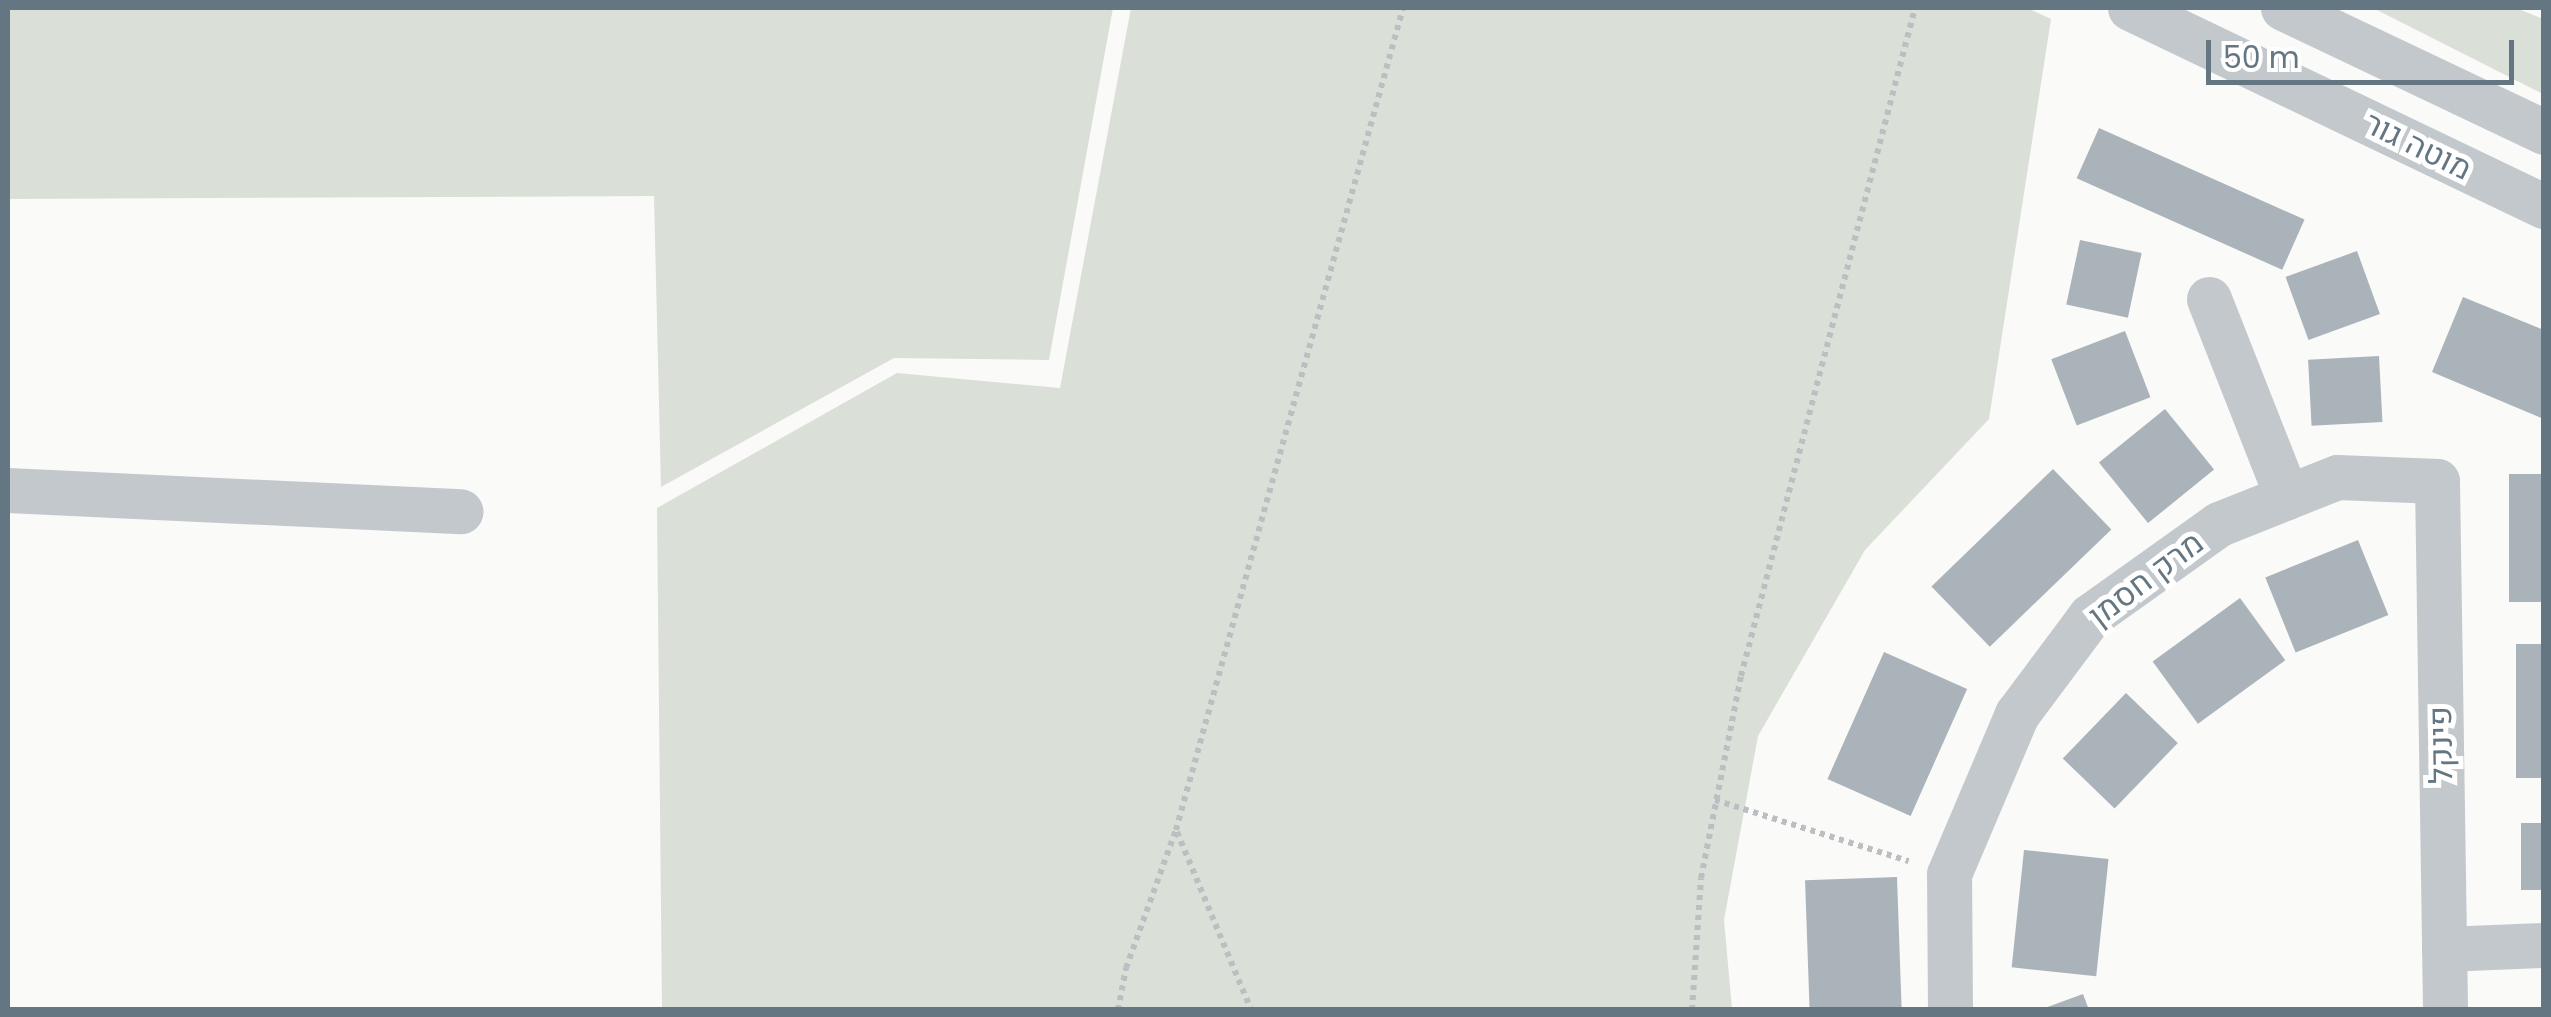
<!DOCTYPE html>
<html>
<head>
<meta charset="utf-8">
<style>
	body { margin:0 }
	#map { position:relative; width:2551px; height:1017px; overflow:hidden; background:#fafaf8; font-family:Poppins,Heebo,sans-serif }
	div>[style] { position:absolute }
	.green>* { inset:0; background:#dadfd7 }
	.building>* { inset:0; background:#aab3b9; transform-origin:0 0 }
	.path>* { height:6px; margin-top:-3px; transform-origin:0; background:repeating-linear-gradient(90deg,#bbbfc2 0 5px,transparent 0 10px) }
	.minor>* { height:45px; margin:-22.5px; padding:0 22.5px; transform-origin:22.5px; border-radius:22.5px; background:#c3c8cc }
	span { translate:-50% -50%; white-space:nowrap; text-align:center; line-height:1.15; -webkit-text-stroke:10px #fff; paint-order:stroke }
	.street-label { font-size:32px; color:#657683 }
	.frame { position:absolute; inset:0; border:10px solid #657683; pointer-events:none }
	.scale { position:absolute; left:2206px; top:40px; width:308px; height:45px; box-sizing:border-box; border:5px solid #657683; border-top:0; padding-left:12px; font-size:30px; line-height:35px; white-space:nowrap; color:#657683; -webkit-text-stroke:8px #fff; paint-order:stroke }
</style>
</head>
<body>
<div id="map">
	<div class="green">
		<div style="clip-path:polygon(8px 8px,1113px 8px,1049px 360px,894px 358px,661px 487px,654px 196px,8px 199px)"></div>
		<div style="clip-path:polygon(1131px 8px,2027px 8px,2051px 19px,1989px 419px,1865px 550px,1758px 736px,1724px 920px,1732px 1009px,662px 1009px,657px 508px,897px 373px,1060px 388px)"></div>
		<div style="clip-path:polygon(2373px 8px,2516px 8px,2543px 19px,2543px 94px)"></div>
	</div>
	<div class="building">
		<div style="left:2099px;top:128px;width:225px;height:55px;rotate:24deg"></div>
		<div style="left:2080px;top:240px;width:63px;height:66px;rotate:12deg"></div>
		<div style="left:2357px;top:251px;width:67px;height:76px;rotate:70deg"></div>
		<div style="clip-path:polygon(2463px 297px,2544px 330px,2544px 419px,2432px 372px)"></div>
		<div style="left:2125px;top:331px;width:71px;height:79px;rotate:69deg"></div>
		<div style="left:2379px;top:356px;width:66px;height:71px;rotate:87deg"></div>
		<div style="left:2165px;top:409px;width:78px;height:85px;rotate:51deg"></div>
		<div style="left:2053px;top:469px;width:84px;height:169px;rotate:46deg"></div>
		<div style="left:2509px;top:474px;width:35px;height:128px"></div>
		<div style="left:2358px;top:540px;width:81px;height:100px;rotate:68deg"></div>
		<div style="left:2240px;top:598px;width:77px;height:108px;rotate:54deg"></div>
		<div style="left:2544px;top:644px;width:134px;height:28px;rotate:90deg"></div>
		<div style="left:1884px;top:652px;width:91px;height:139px;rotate:24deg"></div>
		<div style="left:2126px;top:693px;width:72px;height:91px;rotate:44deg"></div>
		<div style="left:2544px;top:823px;width:67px;height:23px;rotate:90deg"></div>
		<div style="left:2024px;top:850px;width:85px;height:118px;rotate:6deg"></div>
		<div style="left:1897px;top:877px;width:133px;height:92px;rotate:88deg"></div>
		<div style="clip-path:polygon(2083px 994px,2089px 1010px,2042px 1010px,2042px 1009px)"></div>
	</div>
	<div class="path">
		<div style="left:1715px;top:800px;width:203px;rotate:17.5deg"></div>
		<div style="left:1177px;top:832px;width:193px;rotate:67.4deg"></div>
		<div style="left:1118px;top:1010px;width:43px;rotate:-79.2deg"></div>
		<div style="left:1126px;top:968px;width:147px;rotate:-70.1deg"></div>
		<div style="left:1176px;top:830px;width:853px;rotate:-74.56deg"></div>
		<div style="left:1692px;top:1010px;width:132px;rotate:-86.1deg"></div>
		<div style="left:1701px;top:878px;width:206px;rotate:-78.8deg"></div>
		<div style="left:1741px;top:676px;width:690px;rotate:-75.4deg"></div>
	</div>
	<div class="minor">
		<div style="left:2130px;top:8px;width:459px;rotate:25.6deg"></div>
		<div style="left:2283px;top:8px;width:289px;rotate:25.4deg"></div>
		<div style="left:2209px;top:299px;width:213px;rotate:68.5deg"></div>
		<div style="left:8px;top:490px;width:453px;rotate:2.7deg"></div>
		<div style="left:2444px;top:949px;width:100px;rotate:-2.3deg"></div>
		<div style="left:1950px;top:1010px;width:136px;rotate:-90.4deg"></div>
		<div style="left:1949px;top:874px;width:174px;rotate:-67deg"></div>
		<div style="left:2017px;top:714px;width:122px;rotate:-53.3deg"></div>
		<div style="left:2090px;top:616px;width:158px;rotate:-35.5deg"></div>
		<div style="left:2219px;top:524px;width:127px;rotate:-21.7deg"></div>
		<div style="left:2337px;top:477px;width:100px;rotate:2.3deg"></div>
		<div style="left:2437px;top:481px;width:529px;rotate:89.13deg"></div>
	</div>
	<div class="street-label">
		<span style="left:2418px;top:146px;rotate:26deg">מוטה גור</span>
		<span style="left:2146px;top:579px;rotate:-37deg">מרק חסמן</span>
		<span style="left:2441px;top:745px;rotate:-91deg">פינקל</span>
	</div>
	<div class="frame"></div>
	<div class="scale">50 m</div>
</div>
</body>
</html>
